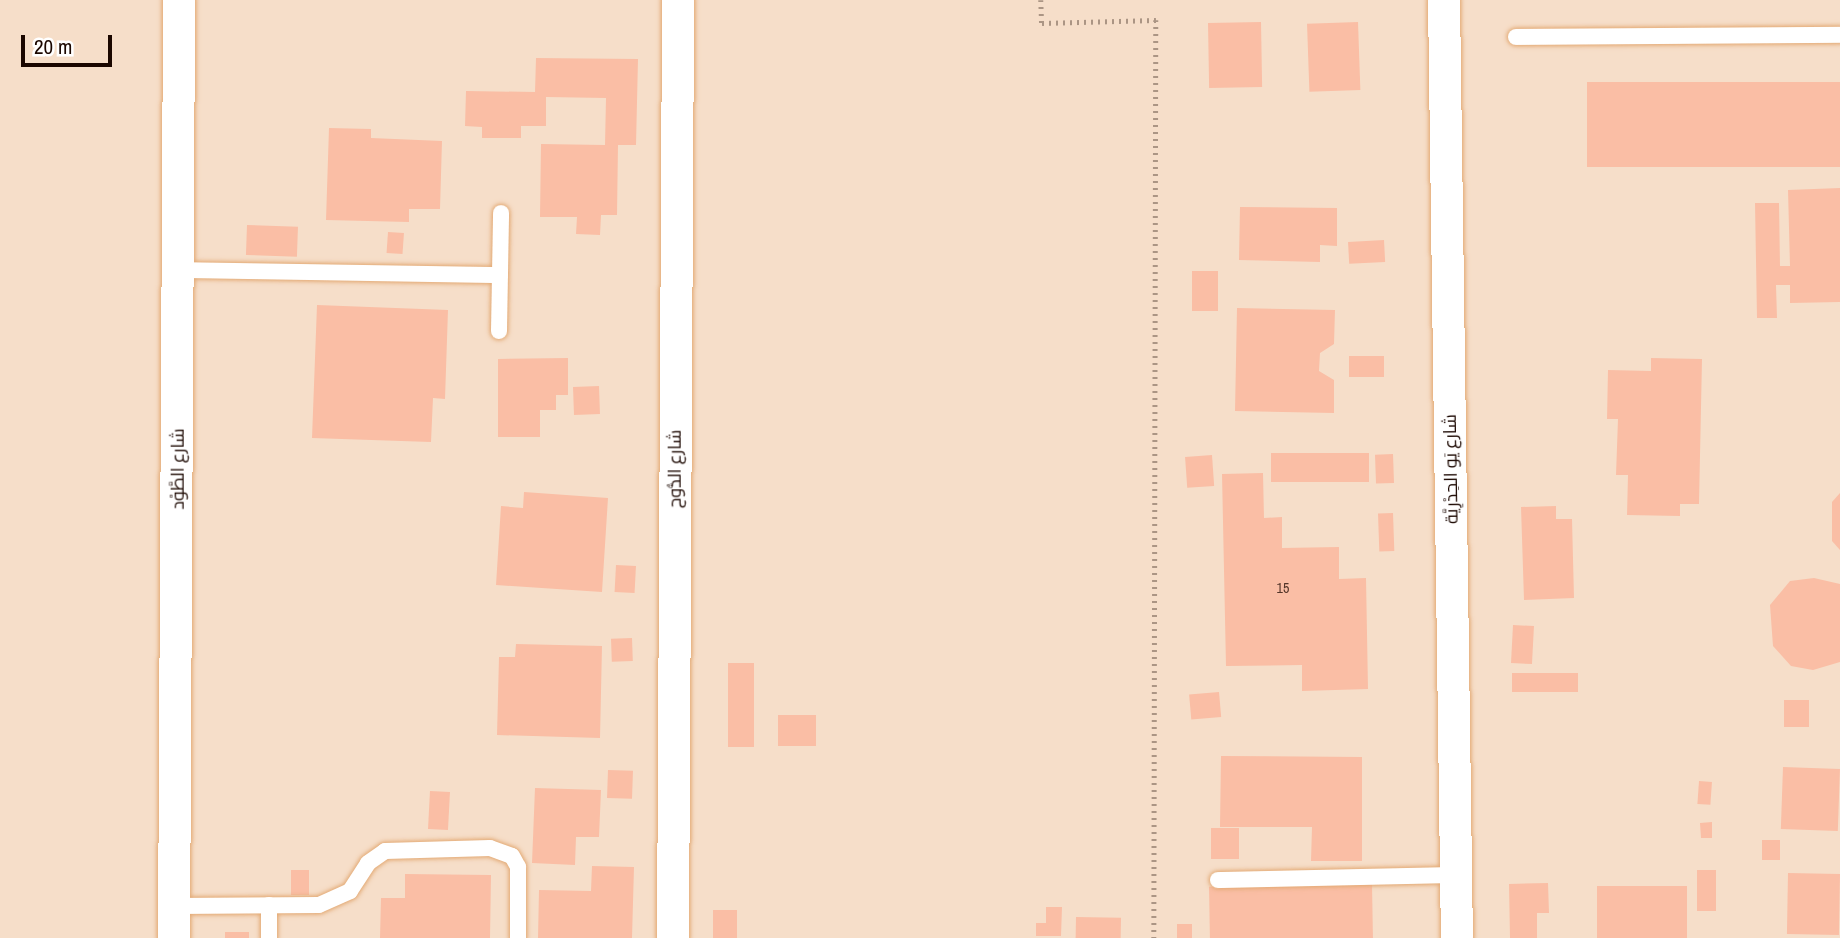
<!DOCTYPE html>
<html>
<head>
<meta charset="utf-8">
<style>
	body { margin:0 }
	#map { position:relative; width:1840px; height:938px; overflow:hidden; background:#f6dec9; font-family:"Archivo Narrow",Cairo,sans-serif }
	div>[style] { position:absolute }
	.building>* { inset:0; background:#fabea5; transform-origin:0 0 }
	.path>* { height:4.5px; margin-top:-2.25px; transform-origin:0; background:repeating-linear-gradient(90deg,#ab9584 0 2px,transparent 0 7px) }
	.roads { filter:drop-shadow(0 0 2px #e3aa75) drop-shadow(0 0 2px #e3aa75) }
	.lane>* { height:16px; margin:-8px; padding:0 8px; transform-origin:8px; border-radius:8px; background:#fff }
	.street>* { height:32px; margin:-16px; padding:0 16px; transform-origin:16px; border-radius:16px; background:#fff }
	span { translate:-50% -50%; white-space:nowrap; text-align:center; line-height:1.15; -webkit-text-stroke:5px #fff; paint-order:stroke }
	.number-label { font-size:14px; color:#533529 }
	.number-label span { -webkit-text-stroke-width:0 }
	.street-label { font-size:18px; color:#1b0700 }
	.scale { position:absolute; left:21px; top:35px; width:91px; height:32px; box-sizing:border-box; border:4px solid #1b0700; border-top:0; padding-left:9px; font-size:21px; line-height:24px; white-space:nowrap; color:#1b0700; -webkit-text-stroke:5px #fff; paint-order:stroke }
</style>
</head>
<body>
<div id="map">
	<div class="building">
		<div style="left:1261px;top:22px;width:65px;height:53px;rotate:89deg"></div>
		<div style="left:1358px;top:22px;width:68px;height:51px;rotate:88deg"></div>
		<div style="clip-path:polygon(536px 58px,638px 59px,636px 145px,618px 145px,617px 215px,601px 215px,600px 235px,576px 234px,577px 217px,540px 217px,541px 144px,605px 145px,606px 98px,546px 97px,546px 126px,521px 126px,521px 138px,482px 138px,482px 127px,465px 126px,466px 91px,535px 92px)"></div>
		<div style="left:1840px;top:82px;width:85px;height:253px;rotate:90deg"></div>
		<div style="clip-path:polygon(329px 128px,371px 129px,371px 138px,442px 141px,440px 209px,409px 209px,409px 222px,326px 220px)"></div>
		<div style="clip-path:polygon(1840px 188px,1840px 302px,1790px 303px,1790px 285px,1776px 285px,1777px 318px,1757px 318px,1755px 203px,1779px 203px,1780px 266px,1790px 266px,1788px 190px)"></div>
		<div style="clip-path:polygon(1240px 207px,1337px 208px,1337px 246px,1320px 245px,1320px 262px,1239px 260px)"></div>
		<div style="left:247px;top:225px;width:51px;height:30px;rotate:2deg"></div>
		<div style="left:388px;top:232px;width:16px;height:21px;rotate:4deg"></div>
		<div style="left:1384px;top:240px;width:22px;height:36px;rotate:87deg"></div>
		<div style="left:1192px;top:271px;width:26px;height:40px"></div>
		<div style="clip-path:polygon(317px 305px,448px 310px,445px 399px,433px 398px,431px 442px,312px 438px)"></div>
		<div style="clip-path:polygon(1237px 308px,1335px 310px,1334px 344px,1320px 353px,1319px 371px,1334px 380px,1334px 413px,1235px 411px)"></div>
		<div style="left:1349px;top:356px;width:35px;height:21px"></div>
		<div style="clip-path:polygon(568px 358px,568px 395px,556px 395px,556px 410px,540px 410px,540px 437px,498px 437px,498px 359px)"></div>
		<div style="clip-path:polygon(1651px 358px,1702px 359px,1699px 504px,1680px 504px,1680px 516px,1627px 515px,1628px 475px,1616px 475px,1618px 419px,1607px 419px,1608px 370px,1651px 371px)"></div>
		<div style="left:599px;top:386px;width:28px;height:26px;rotate:88deg"></div>
		<div style="left:1369px;top:453px;width:29px;height:98px;rotate:90deg"></div>
		<div style="left:1393px;top:454px;width:29px;height:18px;rotate:88deg"></div>
		<div style="left:1212px;top:455px;width:31px;height:27px;rotate:86deg"></div>
		<div style="clip-path:polygon(1263px 473px,1264px 518px,1282px 517px,1282px 548px,1339px 547px,1339px 579px,1366px 578px,1368px 689px,1302px 691px,1302px 665px,1226px 666px,1222px 474px)"></div>
		<div style="clip-path:polygon(524px 492px,608px 498px,602px 592px,496px 585px,501px 506px,523px 508px)"></div>
		<div style="clip-path:polygon(1840px 493px,1840px 550px,1832px 541px,1832px 502px)"></div>
		<div style="clip-path:polygon(1556px 506px,1556px 519px,1572px 519px,1574px 598px,1524px 600px,1521px 507px)"></div>
		<div style="left:1393px;top:513px;width:38px;height:15px;rotate:88deg"></div>
		<div style="left:616px;top:565px;width:20px;height:27px;rotate:3deg"></div>
		<div style="clip-path:polygon(1814px 578px,1840px 584px,1840px 662px,1813px 670px,1791px 666px,1773px 646px,1770px 605px,1790px 581px)"></div>
		<div style="left:1513px;top:625px;width:21px;height:38px;rotate:3deg"></div>
		<div style="left:632px;top:638px;width:23px;height:21px;rotate:88deg"></div>
		<div style="clip-path:polygon(516px 644px,602px 646px,600px 738px,497px 735px,499px 657px,515px 657px)"></div>
		<div style="left:728px;top:663px;width:26px;height:84px"></div>
		<div style="left:1512px;top:673px;width:66px;height:19px"></div>
		<div style="left:1219px;top:692px;width:25px;height:30px;rotate:85deg"></div>
		<div style="left:1784px;top:700px;width:25px;height:27px"></div>
		<div style="left:778px;top:715px;width:38px;height:31px"></div>
		<div style="clip-path:polygon(1221px 756px,1362px 757px,1362px 861px,1311px 861px,1312px 827px,1220px 827px)"></div>
		<div style="left:1783px;top:767px;width:57px;height:62px;rotate:2deg"></div>
		<div style="left:608px;top:770px;width:25px;height:28px;rotate:2deg"></div>
		<div style="left:1699px;top:781px;width:13px;height:23px;rotate:4deg"></div>
		<div style="clip-path:polygon(535px 788px,601px 790px,599px 837px,576px 837px,575px 865px,532px 863px)"></div>
		<div style="left:430px;top:791px;width:20px;height:38px;rotate:3deg"></div>
		<div style="clip-path:polygon(1712px 822px,1712px 838px,1701px 838px,1700px 823px)"></div>
		<div style="left:1239px;top:828px;width:31px;height:28px;rotate:90deg"></div>
		<div style="left:1762px;top:840px;width:18px;height:20px"></div>
		<div style="clip-path:polygon(592px 866px,634px 867px,632px 938px,538px 938px,539px 890px,591px 891px)"></div>
		<div style="left:291px;top:870px;width:18px;height:25px"></div>
		<div style="left:1697px;top:870px;width:19px;height:41px"></div>
		<div style="left:1788px;top:873px;width:52px;height:61px;rotate:1deg"></div>
		<div style="clip-path:polygon(405px 874px,491px 875px,490px 938px,380px 938px,381px 898px,405px 898px)"></div>
		<div style="clip-path:polygon(1548px 883px,1549px 913px,1537px 913px,1537px 938px,1510px 938px,1509px 884px)"></div>
		<div style="left:1372px;top:884px;width:54px;height:163px;rotate:89deg"></div>
		<div style="left:1687px;top:886px;width:52px;height:90px;rotate:90deg"></div>
		<div style="clip-path:polygon(1046px 907px,1062px 907px,1061px 936px,1036px 936px,1036px 923px,1046px 923px)"></div>
		<div style="left:737px;top:910px;width:28px;height:24px;rotate:90deg"></div>
		<div style="left:1076px;top:917px;width:45px;height:21px;rotate:1deg"></div>
		<div style="left:1192px;top:924px;width:14px;height:15px;rotate:90deg"></div>
		<div style="left:225px;top:932px;width:24px;height:6px"></div>
	</div>
	<div class="path">
		<div style="left:1041px;top:0;width:23px;rotate:88deg"></div>
		<div style="left:1042px;top:23px;width:114px;rotate:-1.5deg"></div>
		<div style="left:1156px;top:20px;width:918px;rotate:90.12deg"></div>
	</div>
	<div class="roads">
		<div class="lane">
			<div style="left:1516px;top:37px;width:324px;rotate:-0.4deg"></div>
			<div style="left:179px;top:270px;width:321px;rotate:0.9deg"></div>
			<div style="left:499px;top:331px;width:118px;rotate:-89deg"></div>
			<div style="left:1218px;top:880px;width:239px;rotate:-1.2deg"></div>
			<div style="left:269px;top:905px;width:33px;rotate:90deg"></div>
			<div style="left:174px;top:906px;width:145px;rotate:-0.4deg"></div>
			<div style="left:319px;top:905px;width:34px;rotate:-24deg"></div>
			<div style="left:350px;top:891px;width:33px;rotate:-57deg"></div>
			<div style="left:368px;top:863px;width:21px;rotate:-35deg"></div>
			<div style="left:385px;top:851px;width:105px;rotate:-1.6deg"></div>
			<div style="left:490px;top:848px;width:23px;rotate:20deg"></div>
			<div style="left:512px;top:856px;width:13px;rotate:61deg"></div>
			<div style="left:518px;top:867px;width:71px;rotate:90deg"></div>
		</div>
		<div class="street">
			<div style="left:1444px;top:0;width:938px;rotate:89.21deg"></div>
			<div style="left:174px;top:938px;width:938px;rotate:-89.69deg"></div>
			<div style="left:673px;top:938px;width:938px;rotate:-89.69deg"></div>
		</div>
	</div>
	<div class="number-label">
		<span style="left:1283px;top:588px">15</span>
	</div>
	<div class="street-label">
		<span style="left:178px;top:469px;rotate:-90deg">شارع الطَّوْد</span>
		<span style="left:675px;top:469px;rotate:-90deg">شارع الدُّوح</span>
		<span style="left:1451px;top:469px;rotate:-91deg">شارع يَو الحِدْرِيَّة</span>
	</div>
	<div class="scale">20 m</div>
</div>
</body>
</html>
